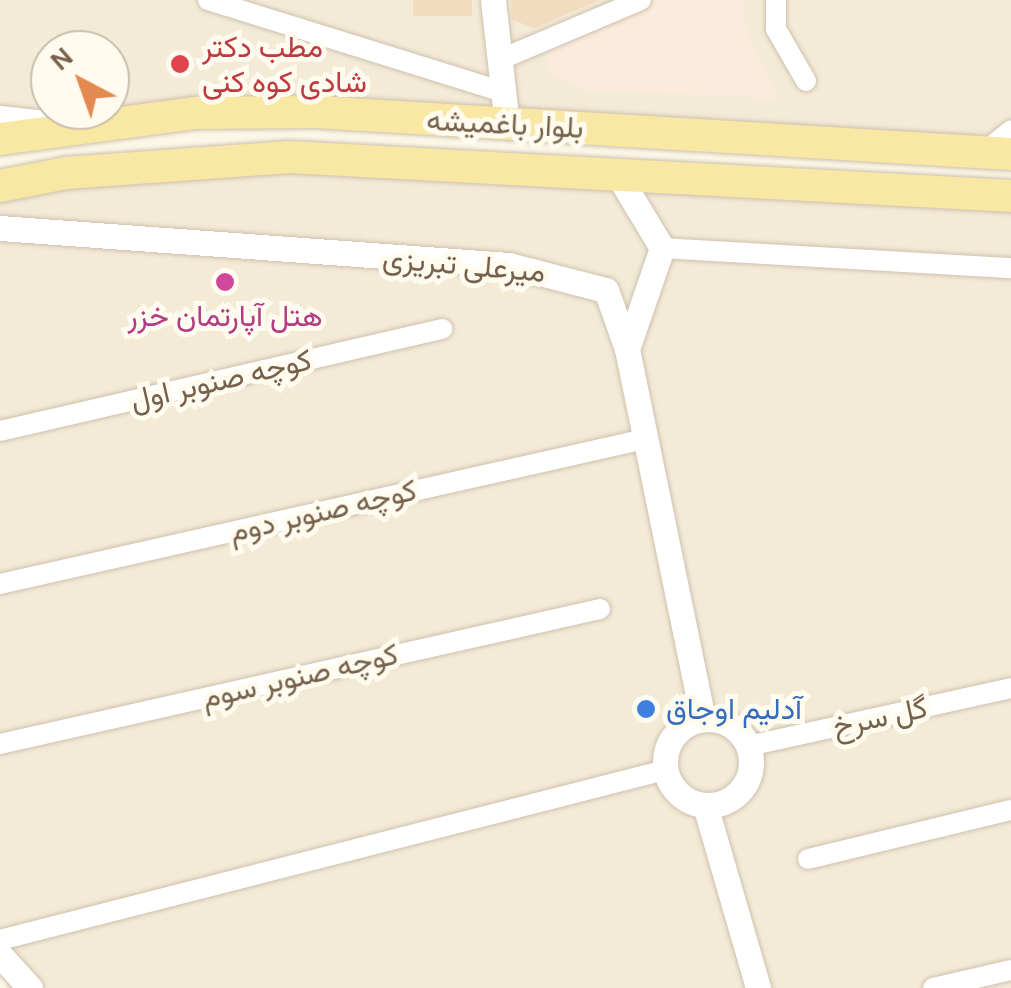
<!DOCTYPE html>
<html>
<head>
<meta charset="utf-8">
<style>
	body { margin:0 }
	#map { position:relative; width:1011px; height:988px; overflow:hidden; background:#fcf8e8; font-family:Karla,Vazirmatn,sans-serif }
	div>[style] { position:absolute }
	.residential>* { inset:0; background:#f4ebd7 }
	.commercial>* { inset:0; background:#fcebdc }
	.building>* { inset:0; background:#f1dcc0; transform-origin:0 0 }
	.roads { filter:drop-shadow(0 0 2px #cec1ae) drop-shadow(0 0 2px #cec1ae) }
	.minor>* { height:20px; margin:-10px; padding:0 10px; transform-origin:10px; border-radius:10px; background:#fff }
	.tertiary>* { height:25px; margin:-12.5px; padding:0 12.5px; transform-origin:12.5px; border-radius:12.5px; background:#fff }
	.tertiary>.ring { margin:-12.5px; padding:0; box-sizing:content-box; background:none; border:25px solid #fff; border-radius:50% }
	.secondary>* { height:28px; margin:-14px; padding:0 14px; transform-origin:14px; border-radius:14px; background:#fff }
	.primary>* { height:32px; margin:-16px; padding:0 16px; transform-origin:16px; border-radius:16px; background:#f9e8a3 }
	.dots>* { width:28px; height:28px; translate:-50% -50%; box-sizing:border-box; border:5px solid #fffbef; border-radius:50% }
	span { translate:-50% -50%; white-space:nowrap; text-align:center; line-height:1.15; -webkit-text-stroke:10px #fffbef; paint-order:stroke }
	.health-label { font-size:30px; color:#be3a42 }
	.left { translate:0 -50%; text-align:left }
	.street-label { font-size:30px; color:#76624c }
	.hotel-label { font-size:30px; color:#b23c85 }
	.shop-label { font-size:30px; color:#366cbe }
	.north { position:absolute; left:30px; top:30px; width:100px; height:100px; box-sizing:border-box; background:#fffbef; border:2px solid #c8beae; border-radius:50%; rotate:319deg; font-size:28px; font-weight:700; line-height:40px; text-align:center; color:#76624c }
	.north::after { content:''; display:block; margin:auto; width:35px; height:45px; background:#e38a50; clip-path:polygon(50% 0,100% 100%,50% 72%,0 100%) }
</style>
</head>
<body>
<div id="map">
	<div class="residential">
		<div style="clip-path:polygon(evenodd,0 0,1011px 0,1011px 153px,118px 121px,0 145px,0 0,50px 50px,110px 50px,110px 110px,50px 110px,50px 50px)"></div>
		<div style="clip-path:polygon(199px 160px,1011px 194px,1011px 988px,7px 988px,0 956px,0 191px)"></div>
	</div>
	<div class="commercial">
		<div style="clip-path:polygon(654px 0,744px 0,743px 23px,778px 98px,590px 91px,550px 75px,547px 42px)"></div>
	</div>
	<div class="building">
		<div style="left:413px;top:0;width:59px;height:16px"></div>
		<div style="clip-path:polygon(511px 0,599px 0,535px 28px,512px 20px)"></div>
	</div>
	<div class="roads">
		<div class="minor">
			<div style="left:208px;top:0;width:309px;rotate:17.3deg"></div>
			<div style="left:776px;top:0;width:29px;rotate:90deg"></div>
			<div style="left:776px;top:29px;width:60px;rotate:60deg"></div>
			<div style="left:499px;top:60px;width:154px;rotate:-22.9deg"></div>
			<div style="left:983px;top:153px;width:36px;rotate:-39deg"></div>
			<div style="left:662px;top:248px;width:350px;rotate:3.3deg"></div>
			<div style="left:0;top:431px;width:454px;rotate:-13deg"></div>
			<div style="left:0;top:584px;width:661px;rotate:-12.67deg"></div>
			<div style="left:0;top:744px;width:615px;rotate:-12.68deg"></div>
			<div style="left:748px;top:746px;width:269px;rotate:-12.4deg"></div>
			<div style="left:808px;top:859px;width:209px;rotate:-13.6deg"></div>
			<div style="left:0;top:940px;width:686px;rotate:-14.34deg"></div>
			<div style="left:933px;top:988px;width:80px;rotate:-13deg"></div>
		</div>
		<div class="tertiary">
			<div style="left:493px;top:0;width:125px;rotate:83.6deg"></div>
			<div style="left:618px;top:175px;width:85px;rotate:58.9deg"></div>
			<div style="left:662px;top:248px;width:107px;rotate:109.1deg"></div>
			<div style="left:0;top:228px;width:510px;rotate:4.16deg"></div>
			<div style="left:509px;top:265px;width:100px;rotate:14.5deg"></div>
			<div style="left:606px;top:290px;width:63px;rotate:70.4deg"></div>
			<div style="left:627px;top:349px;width:378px;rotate:78.4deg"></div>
			<div class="ring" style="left:665px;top:719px;width:61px;height:61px"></div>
			<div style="left:705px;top:805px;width:191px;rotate:73.8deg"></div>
			<div style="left:0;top:955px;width:45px;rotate:47.7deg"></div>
		</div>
		<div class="secondary">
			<div style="left:0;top:120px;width:46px;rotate:6.2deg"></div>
		</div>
		<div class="primary">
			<div style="left:0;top:139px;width:198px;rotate:-7.6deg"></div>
			<div style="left:196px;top:113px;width:120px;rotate:-0.5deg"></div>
			<div style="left:316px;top:112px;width:696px;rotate:3.46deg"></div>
			<div style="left:0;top:186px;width:67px;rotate:-11.1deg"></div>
			<div style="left:66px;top:173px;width:224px;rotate:-4.1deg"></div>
			<div style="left:289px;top:157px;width:723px;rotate:3.09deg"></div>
		</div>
	</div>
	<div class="dots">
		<div style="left:180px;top:64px;background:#e0444e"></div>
		<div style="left:225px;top:282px;background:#d1479c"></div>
		<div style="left:646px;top:709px;background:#3f7fe0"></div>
	</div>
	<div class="health-label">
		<span class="left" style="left:202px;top:64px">مطب دکتر<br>شادی کوه کنی</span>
	</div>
	<div class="street-label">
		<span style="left:505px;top:124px;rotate:3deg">بلوار باغمیشه</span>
		<span style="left:464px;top:265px;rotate:5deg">میرعلی تبریزی</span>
		<span style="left:221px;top:380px;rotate:-13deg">کوچه صنوبر اول</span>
		<span style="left:323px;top:511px;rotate:-13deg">کوچه صنوبر دوم</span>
		<span style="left:300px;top:676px;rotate:-13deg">کوچه صنوبر سوم</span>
		<span style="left:880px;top:717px;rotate:-12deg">گل سرخ</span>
	</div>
	<div class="hotel-label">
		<span style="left:225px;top:316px">هتل آپارتمان خزر</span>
	</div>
	<div class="shop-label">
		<span class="left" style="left:666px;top:709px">آدلیم اوجاق</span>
	</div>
	<div class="north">N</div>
</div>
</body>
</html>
